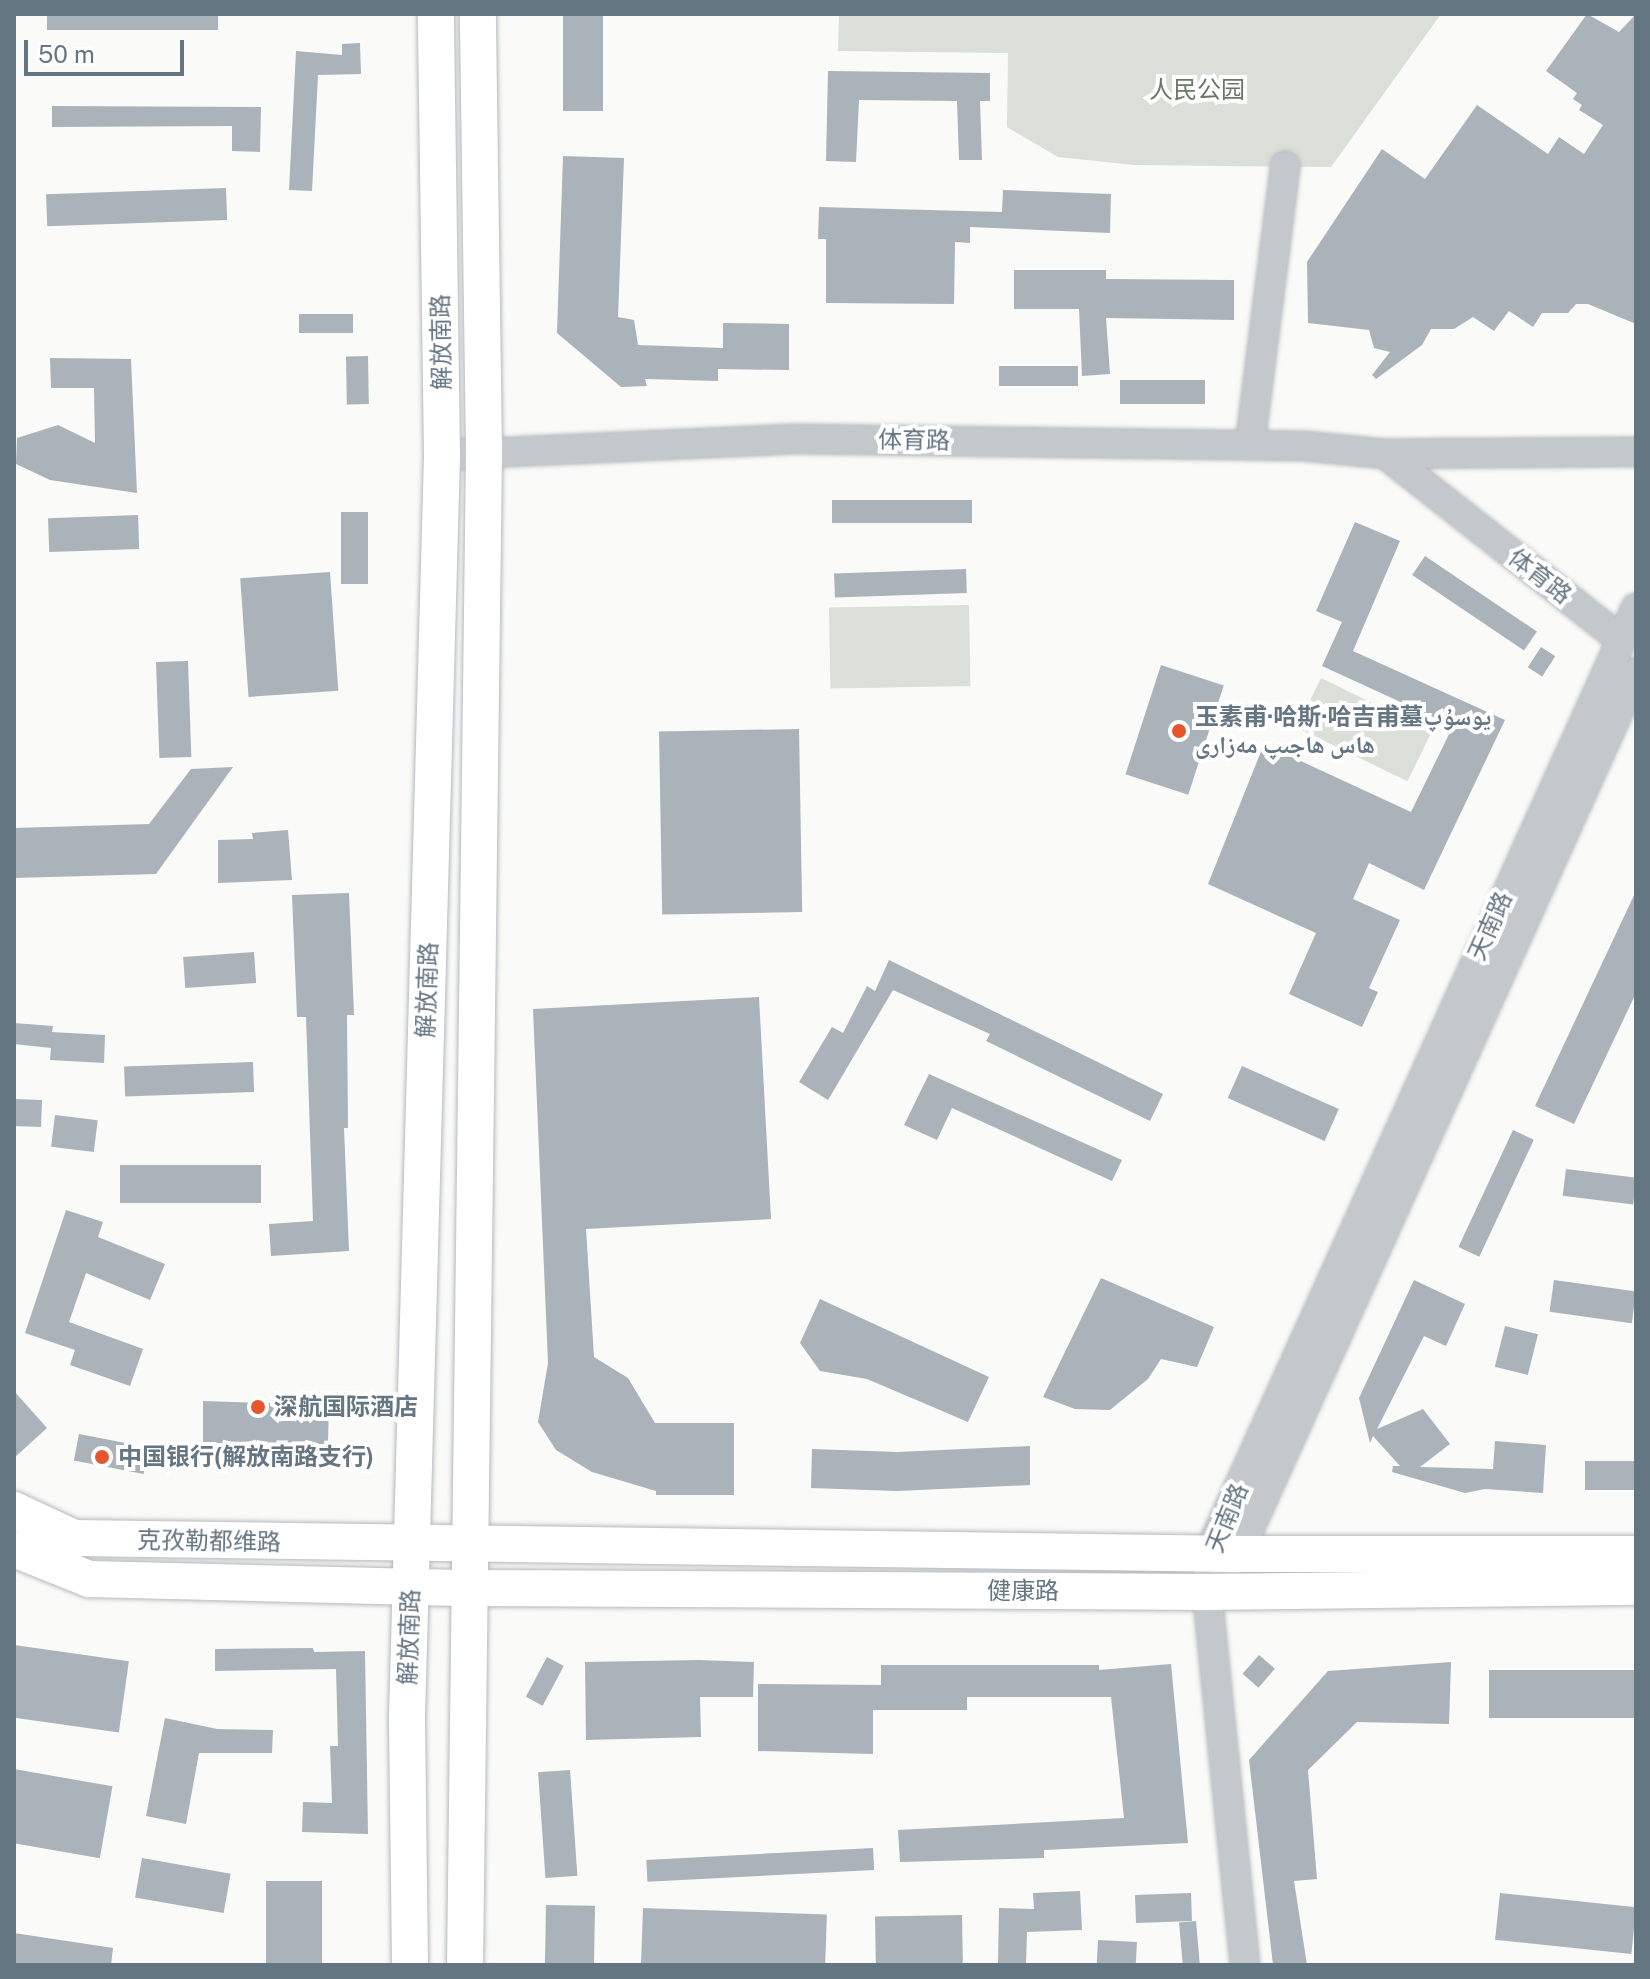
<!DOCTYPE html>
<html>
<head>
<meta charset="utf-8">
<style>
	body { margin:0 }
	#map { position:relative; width:1650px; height:1979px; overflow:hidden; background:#fafaf8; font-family:"Public Sans","Noto Naskh Arabic","Noto Sans SC",sans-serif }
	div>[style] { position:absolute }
	.green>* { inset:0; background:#dadfd7; transform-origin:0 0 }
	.building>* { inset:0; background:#aab3b9; transform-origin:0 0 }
	.roads { filter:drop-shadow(0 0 2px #b5babe) drop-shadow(0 0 2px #b5babe) }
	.minor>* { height:28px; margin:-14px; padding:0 14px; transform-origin:14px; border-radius:14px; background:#c3c8cc }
	.major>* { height:36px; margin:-18px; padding:0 18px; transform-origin:18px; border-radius:18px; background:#fff }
	.dots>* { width:22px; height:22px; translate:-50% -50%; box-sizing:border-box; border:4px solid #fff; border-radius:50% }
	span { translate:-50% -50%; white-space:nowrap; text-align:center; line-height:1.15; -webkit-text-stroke:8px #fff; paint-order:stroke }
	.park-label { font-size:24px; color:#687a64 }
	.street-label { font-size:24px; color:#657683 }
	.poi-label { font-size:24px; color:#657683; font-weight:700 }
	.left { translate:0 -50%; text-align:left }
	.frame { position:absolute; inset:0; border:16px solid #657683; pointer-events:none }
	.scale { position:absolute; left:24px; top:40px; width:160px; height:36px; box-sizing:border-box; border:4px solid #657683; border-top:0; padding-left:10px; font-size:24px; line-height:28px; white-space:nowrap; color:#657683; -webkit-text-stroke:6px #fff; paint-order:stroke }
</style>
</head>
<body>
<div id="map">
	<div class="green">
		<div style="clip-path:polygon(839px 14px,1441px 14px,1331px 167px,1134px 165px,1058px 157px,1007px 127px,1008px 53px,838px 51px)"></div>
		<div style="left:969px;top:605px;width:81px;height:140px;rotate:89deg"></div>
		<div style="left:1321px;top:678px;width:123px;height:55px;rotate:26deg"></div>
	</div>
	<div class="building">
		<div style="left:47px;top:14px;width:171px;height:16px"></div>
		<div style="left:563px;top:14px;width:40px;height:97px"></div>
		<div style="clip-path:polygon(1587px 14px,1619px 32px,1636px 14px,1636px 324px,1588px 304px,1576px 304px,1568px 313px,1542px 313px,1533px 327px,1509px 311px,1494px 331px,1473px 317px,1454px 329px,1431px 329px,1422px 345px,1376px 379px,1372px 375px,1390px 352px,1374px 348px,1369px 330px,1308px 323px,1307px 262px,1382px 149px,1425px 179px,1477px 105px,1548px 154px,1559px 137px,1584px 154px,1603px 125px,1579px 110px,1582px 105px,1573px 99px,1577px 93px,1546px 71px)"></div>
		<div style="clip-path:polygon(360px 43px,361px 74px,318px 75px,312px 191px,289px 190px,296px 51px,342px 55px,342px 44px)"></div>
		<div style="clip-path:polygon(828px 71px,990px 73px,990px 101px,980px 101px,982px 160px,959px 160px,957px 101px,859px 100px,856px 162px,826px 161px)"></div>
		<div style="clip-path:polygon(52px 106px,261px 107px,260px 152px,232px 151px,232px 126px,52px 127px)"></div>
		<div style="clip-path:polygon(563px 156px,624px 158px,618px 317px,634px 320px,638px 345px,723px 348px,723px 323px,789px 324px,789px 370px,718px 369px,718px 381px,645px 379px,647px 386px,621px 387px,557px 333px)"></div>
		<div style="left:226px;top:188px;width:32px;height:180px;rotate:88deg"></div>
		<div style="clip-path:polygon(1003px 190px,1111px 194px,1110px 233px,970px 227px,970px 243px,955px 242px,954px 304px,826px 303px,826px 239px,818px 239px,819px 207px,1002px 212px)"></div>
		<div style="clip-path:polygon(1014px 270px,1106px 270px,1106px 279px,1234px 280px,1234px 320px,1106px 318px,1110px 374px,1082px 376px,1079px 309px,1014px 309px)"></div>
		<div style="left:299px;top:314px;width:54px;height:19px"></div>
		<div style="left:368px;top:356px;width:48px;height:22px;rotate:89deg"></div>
		<div style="clip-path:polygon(50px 358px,131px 359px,137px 493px,50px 480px,16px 464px,17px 438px,58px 425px,95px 443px,94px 388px,51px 388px)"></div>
		<div style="left:1078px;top:366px;width:20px;height:79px;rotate:90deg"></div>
		<div style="left:1205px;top:380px;width:24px;height:85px;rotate:90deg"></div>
		<div style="left:972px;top:500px;width:23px;height:140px;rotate:90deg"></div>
		<div style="left:341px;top:512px;width:27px;height:72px"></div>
		<div style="left:138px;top:515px;width:34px;height:90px;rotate:88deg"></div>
		<div style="clip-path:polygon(1355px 522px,1400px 541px,1353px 651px,1505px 720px,1424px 890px,1369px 863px,1353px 899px,1400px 920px,1369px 988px,1378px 992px,1362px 1027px,1289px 994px,1316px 933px,1208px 884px,1264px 744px,1411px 812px,1453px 726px,1322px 666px,1342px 622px,1316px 611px)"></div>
		<div style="left:1425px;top:556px;width:135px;height:23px;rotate:34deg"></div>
		<div style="left:966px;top:569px;width:24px;height:132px;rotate:88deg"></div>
		<div style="left:330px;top:572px;width:119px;height:90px;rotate:86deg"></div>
		<div style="left:1541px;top:647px;width:17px;height:24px;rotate:33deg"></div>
		<div style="left:188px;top:661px;width:96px;height:32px;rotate:88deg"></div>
		<div style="left:1161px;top:665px;width:66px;height:115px;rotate:18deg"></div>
		<div style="left:799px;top:729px;width:183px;height:140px;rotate:89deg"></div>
		<div style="clip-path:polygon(233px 767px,156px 874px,14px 878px,14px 828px,149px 824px,191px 769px)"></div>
		<div style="clip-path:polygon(288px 830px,292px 880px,218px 883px,218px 840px,253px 839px,252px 833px)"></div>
		<div style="clip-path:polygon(1636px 891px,1636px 993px,1574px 1124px,1535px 1106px)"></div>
		<div style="clip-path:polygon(349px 893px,354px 1015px,347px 1015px,348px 1128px,344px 1128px,349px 1251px,271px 1256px,269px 1224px,313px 1221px,306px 1017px,297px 1017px,292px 895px)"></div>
		<div style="left:254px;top:952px;width:31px;height:71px;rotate:86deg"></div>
		<div style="clip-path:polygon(889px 960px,1163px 1094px,1150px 1121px,986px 1041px,990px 1034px,893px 990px,828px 1100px,799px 1082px,832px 1027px,843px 1033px,867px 986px,875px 991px)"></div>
		<div style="clip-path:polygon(759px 997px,771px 1219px,586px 1229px,594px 1357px,628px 1378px,655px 1423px,734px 1423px,734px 1495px,656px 1495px,656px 1491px,592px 1472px,556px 1450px,538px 1422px,548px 1363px,533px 1009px)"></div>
		<div style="clip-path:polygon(14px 1023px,53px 1026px,52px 1032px,105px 1035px,104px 1063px,50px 1060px,51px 1048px,14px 1044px)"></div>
		<div style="left:253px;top:1062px;width:30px;height:129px;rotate:88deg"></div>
		<div style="left:1242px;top:1066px;width:106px;height:35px;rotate:24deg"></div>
		<div style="clip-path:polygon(929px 1074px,1122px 1160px,1112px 1181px,952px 1108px,937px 1140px,904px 1125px)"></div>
		<div style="left:14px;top:1099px;width:28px;height:27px;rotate:2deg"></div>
		<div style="left:55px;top:1115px;width:43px;height:32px;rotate:7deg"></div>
		<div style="left:1513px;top:1130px;width:23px;height:129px;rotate:25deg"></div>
		<div style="left:120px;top:1165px;width:141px;height:38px"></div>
		<div style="left:1566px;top:1169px;width:71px;height:27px;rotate:7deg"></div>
		<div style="clip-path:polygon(66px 1210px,103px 1222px,98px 1237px,165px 1264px,150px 1300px,86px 1273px,69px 1322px,143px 1349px,130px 1386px,70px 1365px,75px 1350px,25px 1333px)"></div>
		<div style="clip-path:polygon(1101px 1278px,1214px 1327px,1197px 1367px,1161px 1359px,1148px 1379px,1110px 1410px,1075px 1409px,1043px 1397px)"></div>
		<div style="clip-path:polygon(1414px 1280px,1465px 1304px,1446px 1346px,1424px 1336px,1377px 1429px,1423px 1409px,1450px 1444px,1420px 1467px,1493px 1469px,1495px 1441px,1546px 1445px,1543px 1493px,1485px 1489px,1465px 1493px,1392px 1472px,1393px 1466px,1400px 1466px,1373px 1436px,1370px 1443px,1359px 1398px)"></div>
		<div style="left:1554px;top:1280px;width:83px;height:32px;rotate:8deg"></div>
		<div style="clip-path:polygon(820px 1299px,989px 1377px,968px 1422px,867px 1379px,820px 1371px,800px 1343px)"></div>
		<div style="left:1505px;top:1326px;width:34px;height:42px;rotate:14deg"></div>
		<div style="clip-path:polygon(14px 1391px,47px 1428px,14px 1458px)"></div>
		<div style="clip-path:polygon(203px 1401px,329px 1405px,328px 1441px,303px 1465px,271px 1470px,203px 1442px)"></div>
		<div style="left:79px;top:1434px;width:71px;height:27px;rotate:11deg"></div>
		<div style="clip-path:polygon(1030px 1446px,1030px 1485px,897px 1491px,811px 1488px,812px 1449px,898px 1452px)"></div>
		<div style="left:1636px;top:1461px;width:29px;height:51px;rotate:90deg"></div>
		<div style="left:14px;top:1645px;width:116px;height:72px;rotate:8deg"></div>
		<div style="clip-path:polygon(313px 1648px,314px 1652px,365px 1651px,368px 1834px,302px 1832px,303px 1802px,332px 1803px,330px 1746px,338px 1746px,336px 1669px,215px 1671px,215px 1649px)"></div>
		<div style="left:1259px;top:1655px;width:21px;height:25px;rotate:41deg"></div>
		<div style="left:547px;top:1657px;width:19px;height:45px;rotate:28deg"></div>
		<div style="clip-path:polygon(699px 1660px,754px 1662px,753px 1697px,700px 1697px,701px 1737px,586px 1740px,585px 1662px)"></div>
		<div style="clip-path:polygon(1451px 1662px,1449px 1724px,1357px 1722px,1308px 1770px,1317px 1879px,1294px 1881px,1307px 1965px,1273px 1965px,1249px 1760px,1328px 1671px)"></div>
		<div style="clip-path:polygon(1171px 1664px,1188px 1843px,1044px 1850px,1044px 1858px,900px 1862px,898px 1830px,1124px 1818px,1111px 1697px,967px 1697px,967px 1710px,873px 1710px,873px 1754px,758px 1751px,758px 1684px,881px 1685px,881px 1665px,1099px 1665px,1099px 1670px)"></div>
		<div style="left:1489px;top:1670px;width:147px;height:48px"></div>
		<div style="clip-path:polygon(165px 1718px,217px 1729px,273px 1730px,272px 1753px,199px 1753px,186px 1824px,146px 1816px)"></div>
		<div style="left:14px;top:1769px;width:100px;height:73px;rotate:10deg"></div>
		<div style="left:570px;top:1770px;width:106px;height:32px;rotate:86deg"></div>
		<div style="left:873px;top:1848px;width:22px;height:227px;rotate:87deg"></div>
		<div style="left:142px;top:1858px;width:90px;height:40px;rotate:10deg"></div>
		<div style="left:266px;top:1881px;width:56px;height:84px"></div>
		<div style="clip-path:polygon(1080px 1891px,1082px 1930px,1027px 1932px,1026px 1965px,998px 1965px,999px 1908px,1034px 1909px,1033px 1893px)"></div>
		<div style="left:1191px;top:1893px;width:28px;height:56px;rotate:88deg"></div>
		<div style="left:1500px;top:1893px;width:137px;height:47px;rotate:6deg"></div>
		<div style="left:546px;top:1905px;width:49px;height:60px;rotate:1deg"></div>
		<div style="left:643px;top:1908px;width:184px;height:57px;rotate:2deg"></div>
		<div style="left:962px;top:1915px;width:50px;height:87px;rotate:89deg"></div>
		<div style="left:1196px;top:1921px;width:44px;height:17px;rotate:85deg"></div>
		<div style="clip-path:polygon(14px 1933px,113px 1948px,111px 1965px,14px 1965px)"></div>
		<div style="left:1098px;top:1940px;width:39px;height:25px;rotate:3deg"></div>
	</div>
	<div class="roads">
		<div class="minor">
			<div style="left:1250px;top:445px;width:281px;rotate:-82.8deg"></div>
			<div style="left:1385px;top:454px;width:251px;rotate:-0.5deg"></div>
			<div style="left:442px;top:455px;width:354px;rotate:-2.6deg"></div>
			<div style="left:796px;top:439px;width:508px;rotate:0.79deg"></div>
			<div style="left:1304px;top:446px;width:81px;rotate:5.6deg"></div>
			<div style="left:1385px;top:454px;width:298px;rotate:38.2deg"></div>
			<div style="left:1228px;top:1567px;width:16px;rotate:-52deg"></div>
			<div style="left:1238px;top:1554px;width:967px;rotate:-65.69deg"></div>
			<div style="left:1245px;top:1965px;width:375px;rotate:-95.8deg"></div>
			<div style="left:1207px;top:1592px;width:39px;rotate:-87deg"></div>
			<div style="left:1209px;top:1553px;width:1037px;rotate:-65.68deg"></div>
		</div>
		<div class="major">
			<div style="left:14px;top:1510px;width:66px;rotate:25deg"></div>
			<div style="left:74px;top:1538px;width:1164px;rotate:0.79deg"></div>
			<div style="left:1238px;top:1554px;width:398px"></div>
			<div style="left:14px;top:1549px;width:81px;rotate:21.8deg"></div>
			<div style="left:89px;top:1579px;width:381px;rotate:1.4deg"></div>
			<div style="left:470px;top:1588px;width:737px;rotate:0.31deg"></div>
			<div style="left:1207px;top:1592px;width:429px;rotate:-0.7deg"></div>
			<div style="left:410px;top:1965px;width:248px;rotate:-90.7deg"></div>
			<div style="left:407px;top:1717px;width:1262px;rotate:-88.41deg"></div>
			<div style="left:442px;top:455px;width:441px;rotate:-90.8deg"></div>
			<div style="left:465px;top:1965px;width:1512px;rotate:-89.28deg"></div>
			<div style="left:484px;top:453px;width:439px;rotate:-90.8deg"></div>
		</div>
	</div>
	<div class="dots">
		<div style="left:1179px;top:731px;background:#e4572e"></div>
		<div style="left:258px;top:1407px;background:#e4572e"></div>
		<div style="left:102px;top:1457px;background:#e4572e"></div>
	</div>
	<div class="park-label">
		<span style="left:1197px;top:90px">人民公园</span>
	</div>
	<div class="street-label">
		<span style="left:441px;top:342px;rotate:-91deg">解放南路</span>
		<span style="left:914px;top:440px;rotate:1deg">体育路</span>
		<span style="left:1540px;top:576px;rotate:38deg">体育路</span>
		<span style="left:1490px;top:926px;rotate:-66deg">天南路</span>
		<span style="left:427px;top:990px;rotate:-88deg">解放南路</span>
		<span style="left:1227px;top:1518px;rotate:-68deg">天南路</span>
		<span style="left:209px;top:1541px;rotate:1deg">克孜勒都维路</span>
		<span style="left:1023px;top:1591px">健康路</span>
		<span style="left:409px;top:1637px;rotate:-88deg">解放南路</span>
	</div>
	<div class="poi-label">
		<span class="left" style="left:1195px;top:731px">玉素甫·哈斯·哈吉甫墓يوسۇپ<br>ھاس ھاجىپ مەزارى</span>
		<span class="left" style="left:274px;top:1407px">深航国际酒店</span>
		<span class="left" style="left:118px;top:1457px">中国银行(解放南路支行)</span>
	</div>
	<div class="frame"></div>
	<div class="scale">50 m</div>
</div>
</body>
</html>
